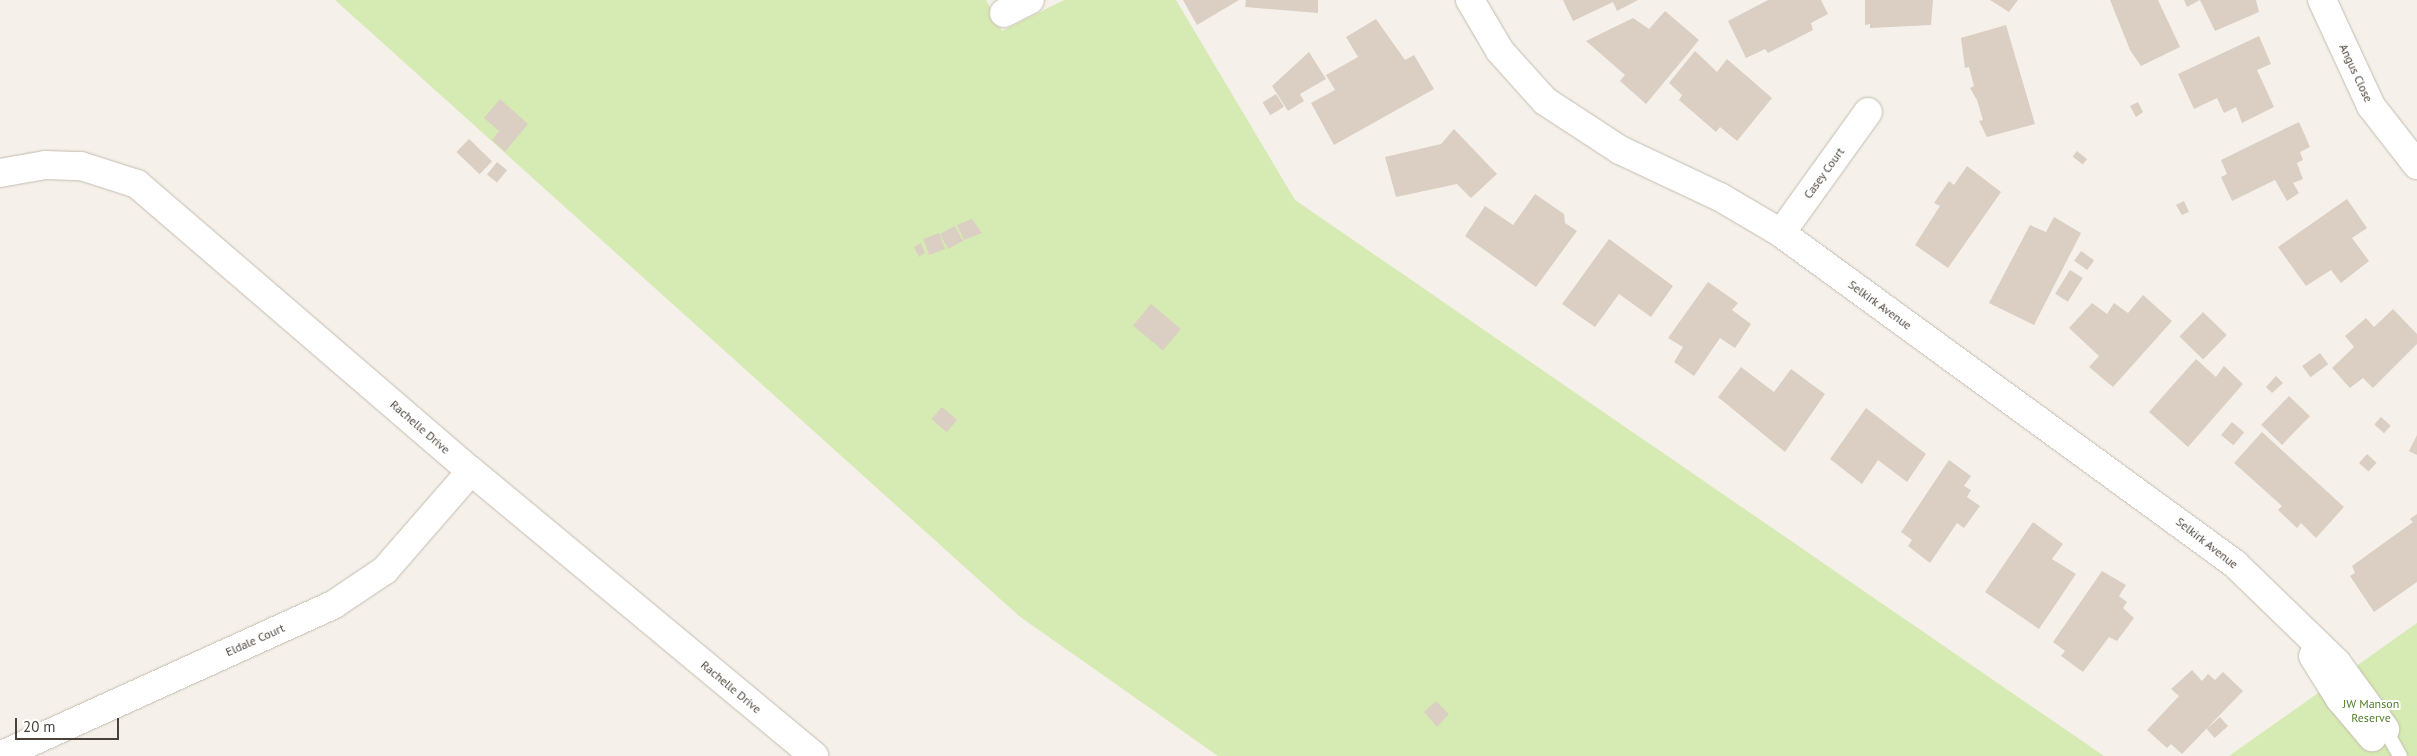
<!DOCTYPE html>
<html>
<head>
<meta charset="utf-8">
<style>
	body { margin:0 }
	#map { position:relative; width:2417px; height:756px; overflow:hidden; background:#f5f1ea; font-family:"PT Sans",sans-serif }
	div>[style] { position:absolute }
	.green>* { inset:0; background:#d6eab3 }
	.building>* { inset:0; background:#dacfc2; transform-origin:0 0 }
	.roads { filter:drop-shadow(0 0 1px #c4bbaf) drop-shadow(0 0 1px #c4bbaf) }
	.service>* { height:14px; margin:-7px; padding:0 7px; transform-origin:7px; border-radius:7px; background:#fff }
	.minor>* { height:28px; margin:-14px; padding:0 14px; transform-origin:14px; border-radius:14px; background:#fff }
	span { translate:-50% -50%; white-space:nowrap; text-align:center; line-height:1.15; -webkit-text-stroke:4px #fff; paint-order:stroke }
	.street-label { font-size:12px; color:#4a4138 }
	.park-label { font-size:12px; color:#517e29 }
	.scale { position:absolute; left:15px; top:718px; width:104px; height:22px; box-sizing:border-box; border:2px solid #4a4138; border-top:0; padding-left:6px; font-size:15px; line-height:18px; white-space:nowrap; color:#4a4138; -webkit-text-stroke:4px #fff; paint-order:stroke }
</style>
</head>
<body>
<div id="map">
	<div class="green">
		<div style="clip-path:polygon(335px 0,986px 0,1002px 31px,1064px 0,1176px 0,1295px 200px,2104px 756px,1218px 756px,1019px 616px)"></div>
		<div style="clip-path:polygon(2417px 623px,2417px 756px,2229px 756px)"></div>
	</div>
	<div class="building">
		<div style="clip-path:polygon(1183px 0,1239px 0,1197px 25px)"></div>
		<div style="clip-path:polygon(1246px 0,1318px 0,1318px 13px,1245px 7px)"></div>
		<div style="clip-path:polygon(1563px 0,1638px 0,1617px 11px,1613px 2px,1573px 21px)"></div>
		<div style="clip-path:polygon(1768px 0,1821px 0,1828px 14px,1811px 23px,1813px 30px,1768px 53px,1765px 49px,1746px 58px,1728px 21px)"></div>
		<div style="clip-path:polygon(1865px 0,1933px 0,1931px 25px,1870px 28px,1870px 24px,1865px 25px)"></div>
		<div style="clip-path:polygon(1990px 0,2018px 0,2009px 12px)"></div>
		<div style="clip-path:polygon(2110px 0,2158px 0,2180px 47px,2141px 66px,2130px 50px)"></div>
		<div style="clip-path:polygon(2184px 0,2200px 0,2187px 7px)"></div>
		<div style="clip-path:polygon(2200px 0,2256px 0,2259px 12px,2215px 31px)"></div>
		<div style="clip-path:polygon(1665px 11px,1699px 40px,1646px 104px,1620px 81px,1625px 75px,1586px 41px,1633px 18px,1649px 29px)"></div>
		<div style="clip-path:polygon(1376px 19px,1405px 60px,1414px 55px,1434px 89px,1334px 145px,1311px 103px,1335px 90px,1326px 75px,1358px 57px,1346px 37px)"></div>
		<div style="clip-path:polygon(2006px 25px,2035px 124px,1987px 137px,1979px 121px,1983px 120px,1977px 100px,1970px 88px,1974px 86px,1969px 67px,1965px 68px,1961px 38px)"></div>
		<div style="clip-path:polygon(2259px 36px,2271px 64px,2257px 70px,2274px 107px,2242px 123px,2236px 107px,2224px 113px,2217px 98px,2194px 109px,2178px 74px)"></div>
		<div style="clip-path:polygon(1695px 51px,1717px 72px,1727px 59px,1772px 98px,1737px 141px,1720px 127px,1716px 132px,1679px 100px,1682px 95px,1669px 83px)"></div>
		<div style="clip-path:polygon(1309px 52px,1326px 79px,1300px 94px,1304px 101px,1288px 111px,1272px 86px)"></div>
		<div style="left:1276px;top:94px;width:15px;height:16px;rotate:58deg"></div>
		<div style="clip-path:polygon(500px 99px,528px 124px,505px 152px,492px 140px,499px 131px,484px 118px)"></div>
		<div style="clip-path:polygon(2138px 102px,2143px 112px,2136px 117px,2130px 106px)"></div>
		<div style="clip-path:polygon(2299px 122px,2310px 147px,2300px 152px,2303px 160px,2297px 163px,2303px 179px,2293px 183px,2299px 193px,2287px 201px,2275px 180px,2232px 201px,2221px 177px,2227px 174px,2221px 160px)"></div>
		<div style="clip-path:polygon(1454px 129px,1497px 174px,1471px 198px,1457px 184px,1396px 197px,1385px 157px,1441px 144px)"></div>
		<div style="left:469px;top:139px;width:32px;height:18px;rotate:44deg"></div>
		<div style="left:2077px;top:151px;width:13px;height:7px;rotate:39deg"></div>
		<div style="left:497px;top:162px;width:13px;height:16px;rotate:39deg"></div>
		<div style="clip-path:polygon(1967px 166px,2001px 192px,1948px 268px,1915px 245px,1940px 206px,1934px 203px,1949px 181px,1954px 185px)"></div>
		<div style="clip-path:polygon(1535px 194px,1564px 214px,1565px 223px,1577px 231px,1536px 287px,1465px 236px,1485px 206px,1513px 225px)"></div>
		<div style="clip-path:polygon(2347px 199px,2367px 228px,2352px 238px,2369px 261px,2341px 283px,2331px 270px,2306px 286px,2278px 247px)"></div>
		<div style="clip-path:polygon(2184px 201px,2189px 212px,2182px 215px,2176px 205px)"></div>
		<div style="clip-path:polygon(2054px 217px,2081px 233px,2034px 325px,1989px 303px,2030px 225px,2046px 232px)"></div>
		<div style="clip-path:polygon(972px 219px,982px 233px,964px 240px,957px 225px)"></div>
		<div style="left:955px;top:226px;width:17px;height:17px;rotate:62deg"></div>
		<div style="left:939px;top:233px;width:17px;height:17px;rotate:69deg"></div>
		<div style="clip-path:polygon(1609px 239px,1673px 286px,1651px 317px,1619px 294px,1595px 327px,1562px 304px)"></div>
		<div style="clip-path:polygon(921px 243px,925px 253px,919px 257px,914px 247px)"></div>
		<div style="left:2081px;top:251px;width:16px;height:12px;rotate:35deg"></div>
		<div style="left:2070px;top:270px;width:15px;height:28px;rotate:32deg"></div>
		<div style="clip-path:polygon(1708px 282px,1738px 303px,1732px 310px,1751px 324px,1735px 348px,1720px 338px,1694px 376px,1674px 362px,1683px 347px,1668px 338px)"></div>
		<div style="clip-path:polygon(2143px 295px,2172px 321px,2113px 387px,2089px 367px,2099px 356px,2069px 328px,2092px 303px,2107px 314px,2114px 303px,2128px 313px)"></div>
		<div style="left:1151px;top:304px;width:39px;height:28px;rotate:40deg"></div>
		<div style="clip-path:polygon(2393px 309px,2417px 334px,2417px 344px,2373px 388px,2363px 378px,2350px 388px,2332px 368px,2354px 347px,2345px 336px,2366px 318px,2374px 327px)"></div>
		<div style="left:2203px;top:312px;width:33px;height:34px;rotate:44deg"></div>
		<div style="left:2320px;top:353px;width:14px;height:22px;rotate:54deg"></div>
		<div style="clip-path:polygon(2196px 359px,2216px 377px,2224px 366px,2243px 384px,2188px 447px,2149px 412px)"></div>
		<div style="clip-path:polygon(1741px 367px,1774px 392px,1791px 369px,1825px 394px,1785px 452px,1718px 397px)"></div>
		<div style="clip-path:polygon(2276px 376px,2283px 383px,2272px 393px,2266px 387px)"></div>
		<div style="left:2289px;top:396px;width:29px;height:40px;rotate:44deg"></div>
		<div style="left:942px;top:407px;width:20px;height:16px;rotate:41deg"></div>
		<div style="clip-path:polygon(1866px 408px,1926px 454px,1907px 482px,1878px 460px,1862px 484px,1830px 459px)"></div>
		<div style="left:2381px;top:417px;width:13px;height:10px;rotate:42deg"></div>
		<div style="left:2232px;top:422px;width:16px;height:17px;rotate:40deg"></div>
		<div style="clip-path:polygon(2262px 432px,2344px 507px,2316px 538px,2301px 523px,2297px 528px,2278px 510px,2282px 506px,2234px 463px)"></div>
		<div style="clip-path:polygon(2417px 435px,2417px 455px,2409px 451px)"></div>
		<div style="left:2367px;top:454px;width:13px;height:12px;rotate:42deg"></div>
		<div style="clip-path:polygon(1949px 460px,1971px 476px,1964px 486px,1971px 490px,1967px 497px,1980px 506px,1964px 528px,1957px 523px,1930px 563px,1908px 546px,1912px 540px,1901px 532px)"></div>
		<div style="clip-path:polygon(2417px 514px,2417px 582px,2374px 612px,2350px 576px,2355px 573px,2352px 566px,2413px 522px,2410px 519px)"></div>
		<div style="clip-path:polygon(2033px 522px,2063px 544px,2052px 559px,2076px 574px,2039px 629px,1985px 592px)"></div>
		<div style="clip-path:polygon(2102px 571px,2126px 585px,2119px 596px,2127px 602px,2123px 608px,2134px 618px,2117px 641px,2109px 637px,2083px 672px,2061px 656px,2065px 651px,2053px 642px)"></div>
		<div style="clip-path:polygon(2192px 670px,2202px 681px,2208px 674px,2215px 680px,2223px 672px,2243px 691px,2182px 754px,2171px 744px,2167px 748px,2147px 730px,2179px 696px,2171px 689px)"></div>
		<div style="clip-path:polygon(1436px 701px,1449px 714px,1437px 727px,1424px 712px)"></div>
		<div style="left:2220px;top:717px;width:12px;height:18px;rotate:48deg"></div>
	</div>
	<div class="roads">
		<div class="service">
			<div style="left:2385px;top:729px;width:31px;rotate:61deg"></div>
		</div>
		<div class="minor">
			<div style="left:1470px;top:0;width:59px;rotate:59.5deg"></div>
			<div style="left:1500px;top:51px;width:67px;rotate:48deg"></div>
			<div style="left:1545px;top:101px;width:90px;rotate:33.2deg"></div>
			<div style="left:1620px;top:150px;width:110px;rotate:25.2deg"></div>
			<div style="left:1720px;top:197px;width:71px;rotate:30.5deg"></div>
			<div style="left:1781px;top:233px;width:562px;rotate:36.09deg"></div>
			<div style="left:2235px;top:564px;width:142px;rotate:44.1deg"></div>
			<div style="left:2337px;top:663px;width:82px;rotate:54deg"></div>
			<div style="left:2322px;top:0;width:117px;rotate:65.2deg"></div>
			<div style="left:2371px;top:106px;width:75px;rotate:52.1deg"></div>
			<div style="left:1004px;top:13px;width:29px;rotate:-27deg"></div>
			<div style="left:0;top:173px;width:46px;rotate:-10.1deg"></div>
			<div style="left:45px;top:165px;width:36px;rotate:2deg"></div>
			<div style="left:81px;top:166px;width:59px;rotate:17.8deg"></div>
			<div style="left:137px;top:184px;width:440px;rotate:40.7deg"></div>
			<div style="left:471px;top:471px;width:446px;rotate:39.7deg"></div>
			<div style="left:1781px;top:233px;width:149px;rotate:-54.3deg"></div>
			<div style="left:2313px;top:656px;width:51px;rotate:57.9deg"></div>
			<div style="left:2340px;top:699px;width:50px;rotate:49.9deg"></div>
			<div style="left:0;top:756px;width:366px;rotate:-24.4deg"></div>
			<div style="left:333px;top:605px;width:63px;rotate:-33.9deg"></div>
			<div style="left:385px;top:570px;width:131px;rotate:-49deg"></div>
		</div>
	</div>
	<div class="street-label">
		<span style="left:2356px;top:73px;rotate:65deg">Angus Close</span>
		<span style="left:1824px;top:173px;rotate:-54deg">Casey Court</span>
		<span style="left:1880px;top:305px;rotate:36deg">Selkirk Avenue</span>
		<span style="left:420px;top:427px;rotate:41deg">Rachelle Drive</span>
		<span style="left:2207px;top:543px;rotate:38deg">Selkirk Avenue</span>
		<span style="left:255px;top:640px;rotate:-24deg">Eldale Court</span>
		<span style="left:731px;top:687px;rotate:40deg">Rachelle Drive</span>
	</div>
	<div class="park-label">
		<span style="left:2371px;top:711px">JW Manson<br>Reserve</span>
	</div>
	<div class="scale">20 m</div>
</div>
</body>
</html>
